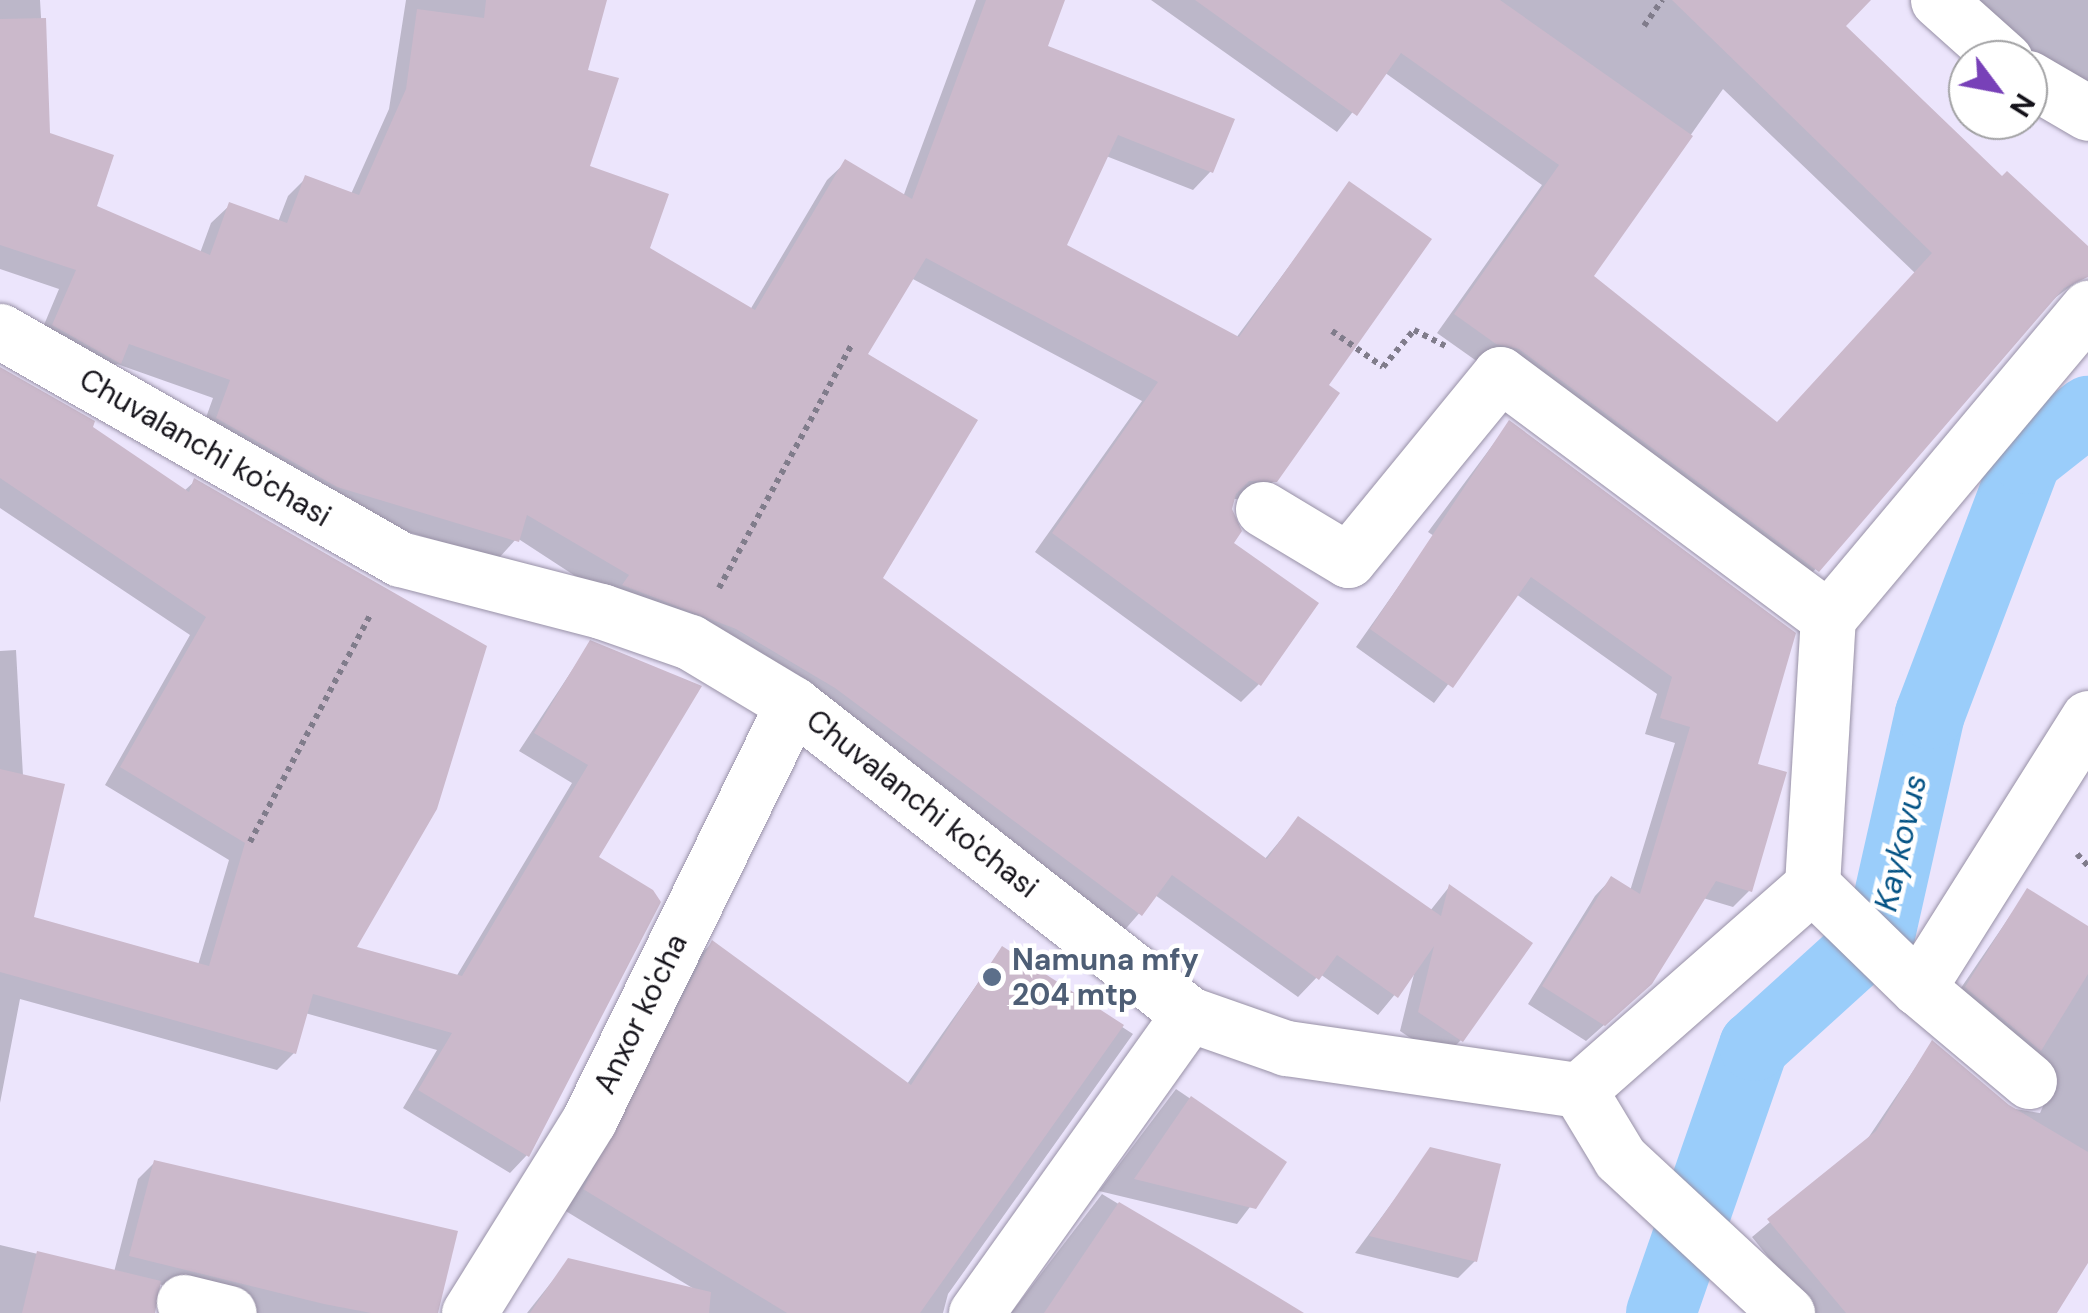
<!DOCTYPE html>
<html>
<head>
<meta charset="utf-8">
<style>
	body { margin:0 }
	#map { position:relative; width:2088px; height:1313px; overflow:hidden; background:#ece5fc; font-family:"DM Sans",sans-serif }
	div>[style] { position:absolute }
	.shadow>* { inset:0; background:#0003 }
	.canal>* { height:70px; margin:-35px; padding:0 35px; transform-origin:35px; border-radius:35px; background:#9acdfa }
	.building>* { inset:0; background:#cbb9cb }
	.path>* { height:6px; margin-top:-3px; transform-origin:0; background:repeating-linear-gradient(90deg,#807c8b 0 5px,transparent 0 10px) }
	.roads { filter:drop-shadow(0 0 2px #9891a6) drop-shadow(0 0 2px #9891a6) }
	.minor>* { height:55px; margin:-27.5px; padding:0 27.5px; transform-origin:27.5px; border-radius:27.5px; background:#fff }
	.dots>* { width:28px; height:28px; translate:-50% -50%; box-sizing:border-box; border:5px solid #fff; border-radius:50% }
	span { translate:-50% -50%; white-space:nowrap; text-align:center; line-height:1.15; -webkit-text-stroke:9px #fff; paint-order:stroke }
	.street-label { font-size:30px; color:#15131a }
	.service-label { font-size:30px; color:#4e5e75; font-weight:700 }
	.left { translate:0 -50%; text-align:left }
	.water-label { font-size:32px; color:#045385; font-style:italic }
	.north { position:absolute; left:1948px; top:40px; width:100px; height:100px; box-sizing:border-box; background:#fff; border:2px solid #a1a1a3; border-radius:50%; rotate:122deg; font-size:28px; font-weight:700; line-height:40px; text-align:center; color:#15131a }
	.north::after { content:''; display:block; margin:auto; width:35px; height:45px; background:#7841b8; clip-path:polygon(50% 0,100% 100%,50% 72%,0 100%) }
</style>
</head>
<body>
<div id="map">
	<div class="shadow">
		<div style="clip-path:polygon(0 0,40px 0,48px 135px,94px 207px,200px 253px,211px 223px,230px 205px,278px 222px,288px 196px,306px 178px,351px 194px,389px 109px,406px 0,546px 0,523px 171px,750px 310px,827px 180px,846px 162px,903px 197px,976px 0,1062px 0,1045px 47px,1211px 171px,1193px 190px,1106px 156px,1064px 246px,1236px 338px,1350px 184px,1325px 386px,1275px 480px,1256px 499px,1232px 499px,1231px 543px,1259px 684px,1241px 702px,1035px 552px,1142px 401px,911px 278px,865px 354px,880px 579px,1264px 860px,1298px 819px,1430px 911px,1449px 887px,1461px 1040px,1442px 1059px,1400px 1031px,1415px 970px,1378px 1015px,1320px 974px,1298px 997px,1155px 895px,1122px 933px,517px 538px,498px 559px,318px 505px,199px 437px,213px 398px,117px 364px,100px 381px,36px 344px,59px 289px,0 269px)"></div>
		<div style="clip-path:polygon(evenodd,1151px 0,1816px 0,2002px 179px,2088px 249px,2088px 273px,2047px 304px,1798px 589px,1437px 333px,1542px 185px,1384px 72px,1337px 132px,1151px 0,1723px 89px,1915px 273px,1776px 425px,1591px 277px,1723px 89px)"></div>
		<div style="clip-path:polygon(1946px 0,2088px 0,2088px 112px)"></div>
		<div style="clip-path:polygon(0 370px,184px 491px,195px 481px,353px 948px,456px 977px,572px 783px,519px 751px,590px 643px,596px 858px,527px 1155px,510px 1173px,403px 1108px,437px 1050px,305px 1013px,294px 1053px,277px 1070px,20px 999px,0 1103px,0 651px,16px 650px,31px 919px,198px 965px,229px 860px,105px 785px,190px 635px,0 508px)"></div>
		<div style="clip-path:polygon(1509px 423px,1755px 765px,1750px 890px,1733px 907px,1703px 898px,1632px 1000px,1586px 1041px,1528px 1004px,1595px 896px,1611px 879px,1630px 891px,1675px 743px,1645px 734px,1657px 694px,1516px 594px,1434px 703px,1356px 647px,1434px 536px,1428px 532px)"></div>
		<div style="clip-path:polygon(2027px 891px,2088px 928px,2088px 1259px,2055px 1313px,1814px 1313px,1752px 1237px,1864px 1144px,1932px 1043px,2009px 1108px,2040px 1113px,2044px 1104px,2034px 1074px,1950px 1004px)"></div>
		<div style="clip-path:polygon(712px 943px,907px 1084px,1002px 949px,1133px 1034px,948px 1294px,943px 1313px,674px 1313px,704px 1295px,564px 1210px,692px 963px)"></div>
		<div style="clip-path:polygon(1176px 1089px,1284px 1162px,1237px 1224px,1099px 1191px)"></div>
		<div style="clip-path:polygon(1431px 1150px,1475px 1261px,1458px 1278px,1355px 1253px)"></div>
		<div style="clip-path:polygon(155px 1162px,435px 1313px,243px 1313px,243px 1305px,130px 1277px,122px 1313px,0 1313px,0 1245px,114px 1272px,138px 1179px)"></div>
		<div style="clip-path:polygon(1102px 1194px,1299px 1313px,1011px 1313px)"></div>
		<div style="clip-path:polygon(569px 1260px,667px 1313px,527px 1313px)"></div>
	</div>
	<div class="canal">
		<div style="left:1661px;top:1313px;width:283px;rotate:-70.8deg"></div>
		<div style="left:1754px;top:1046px;width:171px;rotate:-42.2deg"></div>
		<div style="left:1881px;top:931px;width:222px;rotate:-77.3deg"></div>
		<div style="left:1930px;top:714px;width:273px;rotate:-69.2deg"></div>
		<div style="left:2027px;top:459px;width:78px;rotate:-38.2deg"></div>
	</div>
	<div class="building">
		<div style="clip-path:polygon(486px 0,607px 0,588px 70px,619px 78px,590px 166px,669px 194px,650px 248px,755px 310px,845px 159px,912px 199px,986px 0,1065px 0,1048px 46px,1235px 119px,1213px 173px,1118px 135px,1067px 245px,1239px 337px,1349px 181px,1432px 239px,1329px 385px,1340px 393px,1277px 482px,1249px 481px,1236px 494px,1232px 509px,1242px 531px,1234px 543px,1319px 603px,1261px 686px,1052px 533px,1158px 382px,926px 258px,868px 354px,978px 420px,883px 578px,1267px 859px,1298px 816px,1441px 916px,1449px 884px,1533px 943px,1463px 1042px,1418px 1012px,1434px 946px,1398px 998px,1337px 955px,1319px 980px,1172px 875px,1142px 916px,835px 688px,736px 629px,622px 585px,629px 575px,527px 515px,519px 542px,337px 487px,216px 418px,230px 380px,129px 344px,121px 364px,52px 325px,76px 270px,0 245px,0 19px,46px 18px,50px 133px,114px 155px,97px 206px,210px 255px,229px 202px,287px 223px,305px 175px,359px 195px,406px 89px,417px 9px,484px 18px)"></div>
		<div style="clip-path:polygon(1195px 0,1500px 0,1693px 136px,1594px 276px,1777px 422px,1932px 253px,1672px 0,1871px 0,1846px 26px,2002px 176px,2007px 171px,2088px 246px,2088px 277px,2064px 288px,1819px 572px,1519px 349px,1496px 344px,1454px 314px,1559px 165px,1401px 53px,1357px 116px)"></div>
		<div style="clip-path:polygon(0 367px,95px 421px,93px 427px,189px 492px,194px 478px,487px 646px,437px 809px,357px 947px,462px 976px,588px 765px,534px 733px,590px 640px,702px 686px,599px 857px,653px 890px,661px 902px,529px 1157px,418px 1090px,452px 1033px,313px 994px,296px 1054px,0 972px,0 769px,65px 784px,34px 917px,209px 966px,245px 843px,120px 767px,206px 617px,0 478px)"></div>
		<div style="clip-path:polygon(1509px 420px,1796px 633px,1758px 764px,1787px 772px,1752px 892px,1716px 881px,1652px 984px,1605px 1026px,1542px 986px,1611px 876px,1640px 894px,1690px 727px,1660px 718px,1672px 677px,1531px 577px,1453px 688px,1370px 629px)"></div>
		<div style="clip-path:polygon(2027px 888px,2088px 926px,2088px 974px,2041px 1051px,1965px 987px)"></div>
		<div style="clip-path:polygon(712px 940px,911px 1085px,1002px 946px,1124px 1025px,920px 1313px,787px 1313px,583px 1189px)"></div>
		<div style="clip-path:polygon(1932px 1040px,2009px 1105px,2088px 1152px,2088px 1263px,2057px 1313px,1846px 1313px,1767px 1219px,1876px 1131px)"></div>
		<div style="clip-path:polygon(1191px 1096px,1287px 1162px,1256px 1209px,1134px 1179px)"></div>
		<div style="clip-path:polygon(1430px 1147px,1501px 1164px,1477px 1262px,1369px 1236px)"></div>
		<div style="clip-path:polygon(154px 1160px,458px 1231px,438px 1313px,371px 1313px,324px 1304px,129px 1256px)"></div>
		<div style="clip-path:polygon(1119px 1202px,1197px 1248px,1304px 1313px,1044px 1313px)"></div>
		<div style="clip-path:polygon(37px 1251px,161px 1281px,155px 1313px,22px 1313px)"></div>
		<div style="clip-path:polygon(568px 1258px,711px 1292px,709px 1313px,530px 1313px)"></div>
	</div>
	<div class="path">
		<div style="left:1644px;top:26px;width:32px;rotate:-55deg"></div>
		<div style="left:1332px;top:331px;width:62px;rotate:35.2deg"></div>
		<div style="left:1383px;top:367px;width:48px;rotate:-50deg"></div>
		<div style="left:1414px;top:330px;width:35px;rotate:27deg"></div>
		<div style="left:719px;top:588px;width:276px;rotate:-61.4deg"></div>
		<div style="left:250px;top:842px;width:259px;rotate:-62.1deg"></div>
		<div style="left:2077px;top:854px;width:16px;rotate:47deg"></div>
	</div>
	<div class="roads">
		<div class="minor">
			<div style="left:1938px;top:0;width:90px;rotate:41.8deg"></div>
			<div style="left:2028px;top:78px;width:69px;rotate:30.3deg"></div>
			<div style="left:0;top:331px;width:460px;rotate:29.7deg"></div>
			<div style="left:400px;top:559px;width:208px;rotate:14.5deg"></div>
			<div style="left:601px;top:611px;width:94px;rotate:19.2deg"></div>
			<div style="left:690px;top:642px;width:120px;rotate:31deg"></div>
			<div style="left:793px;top:704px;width:503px;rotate:38.05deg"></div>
			<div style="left:1189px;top:1014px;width:103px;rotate:19.3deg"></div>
			<div style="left:1286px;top:1048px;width:296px;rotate:8.2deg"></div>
			<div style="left:1579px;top:1090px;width:79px;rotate:58.9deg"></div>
			<div style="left:1620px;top:1158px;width:228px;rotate:42.9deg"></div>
			<div style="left:1263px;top:509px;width:99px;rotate:31deg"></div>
			<div style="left:1348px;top:560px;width:240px;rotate:-50.7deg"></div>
			<div style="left:1500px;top:374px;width:409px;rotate:36.6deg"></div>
			<div style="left:1812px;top:885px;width:148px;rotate:44.2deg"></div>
			<div style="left:2029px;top:1081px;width:145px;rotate:-140deg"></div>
			<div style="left:1918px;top:988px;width:319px;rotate:-57.8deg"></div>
			<div style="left:1579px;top:1090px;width:310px;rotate:-41.3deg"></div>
			<div style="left:1812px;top:885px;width:267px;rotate:-86.6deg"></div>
			<div style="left:1828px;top:618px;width:405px;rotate:-50deg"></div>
			<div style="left:184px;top:1302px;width:46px;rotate:13.7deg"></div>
			<div style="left:469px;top:1313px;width:227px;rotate:-58.1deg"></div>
			<div style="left:589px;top:1120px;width:463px;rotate:-63.9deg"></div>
			<div style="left:976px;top:1313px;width:367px;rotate:-54.5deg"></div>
		</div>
	</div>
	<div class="dots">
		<div style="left:992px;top:977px;background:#5c6f8a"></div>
	</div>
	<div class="street-label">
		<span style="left:205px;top:448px;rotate:30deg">Chuvalanchi ko'chasi</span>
		<span style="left:922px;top:804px;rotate:38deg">Chuvalanchi ko'chasi</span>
		<span style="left:641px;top:1014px;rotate:-64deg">Anxor ko'cha</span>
	</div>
	<div class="service-label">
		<span class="left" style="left:1012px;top:977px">Namuna mfy<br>204 mtp</span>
	</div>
	<div class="water-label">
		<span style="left:1901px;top:843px;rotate:-77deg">Kaykovus</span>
	</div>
	<div class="north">N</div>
</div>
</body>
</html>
